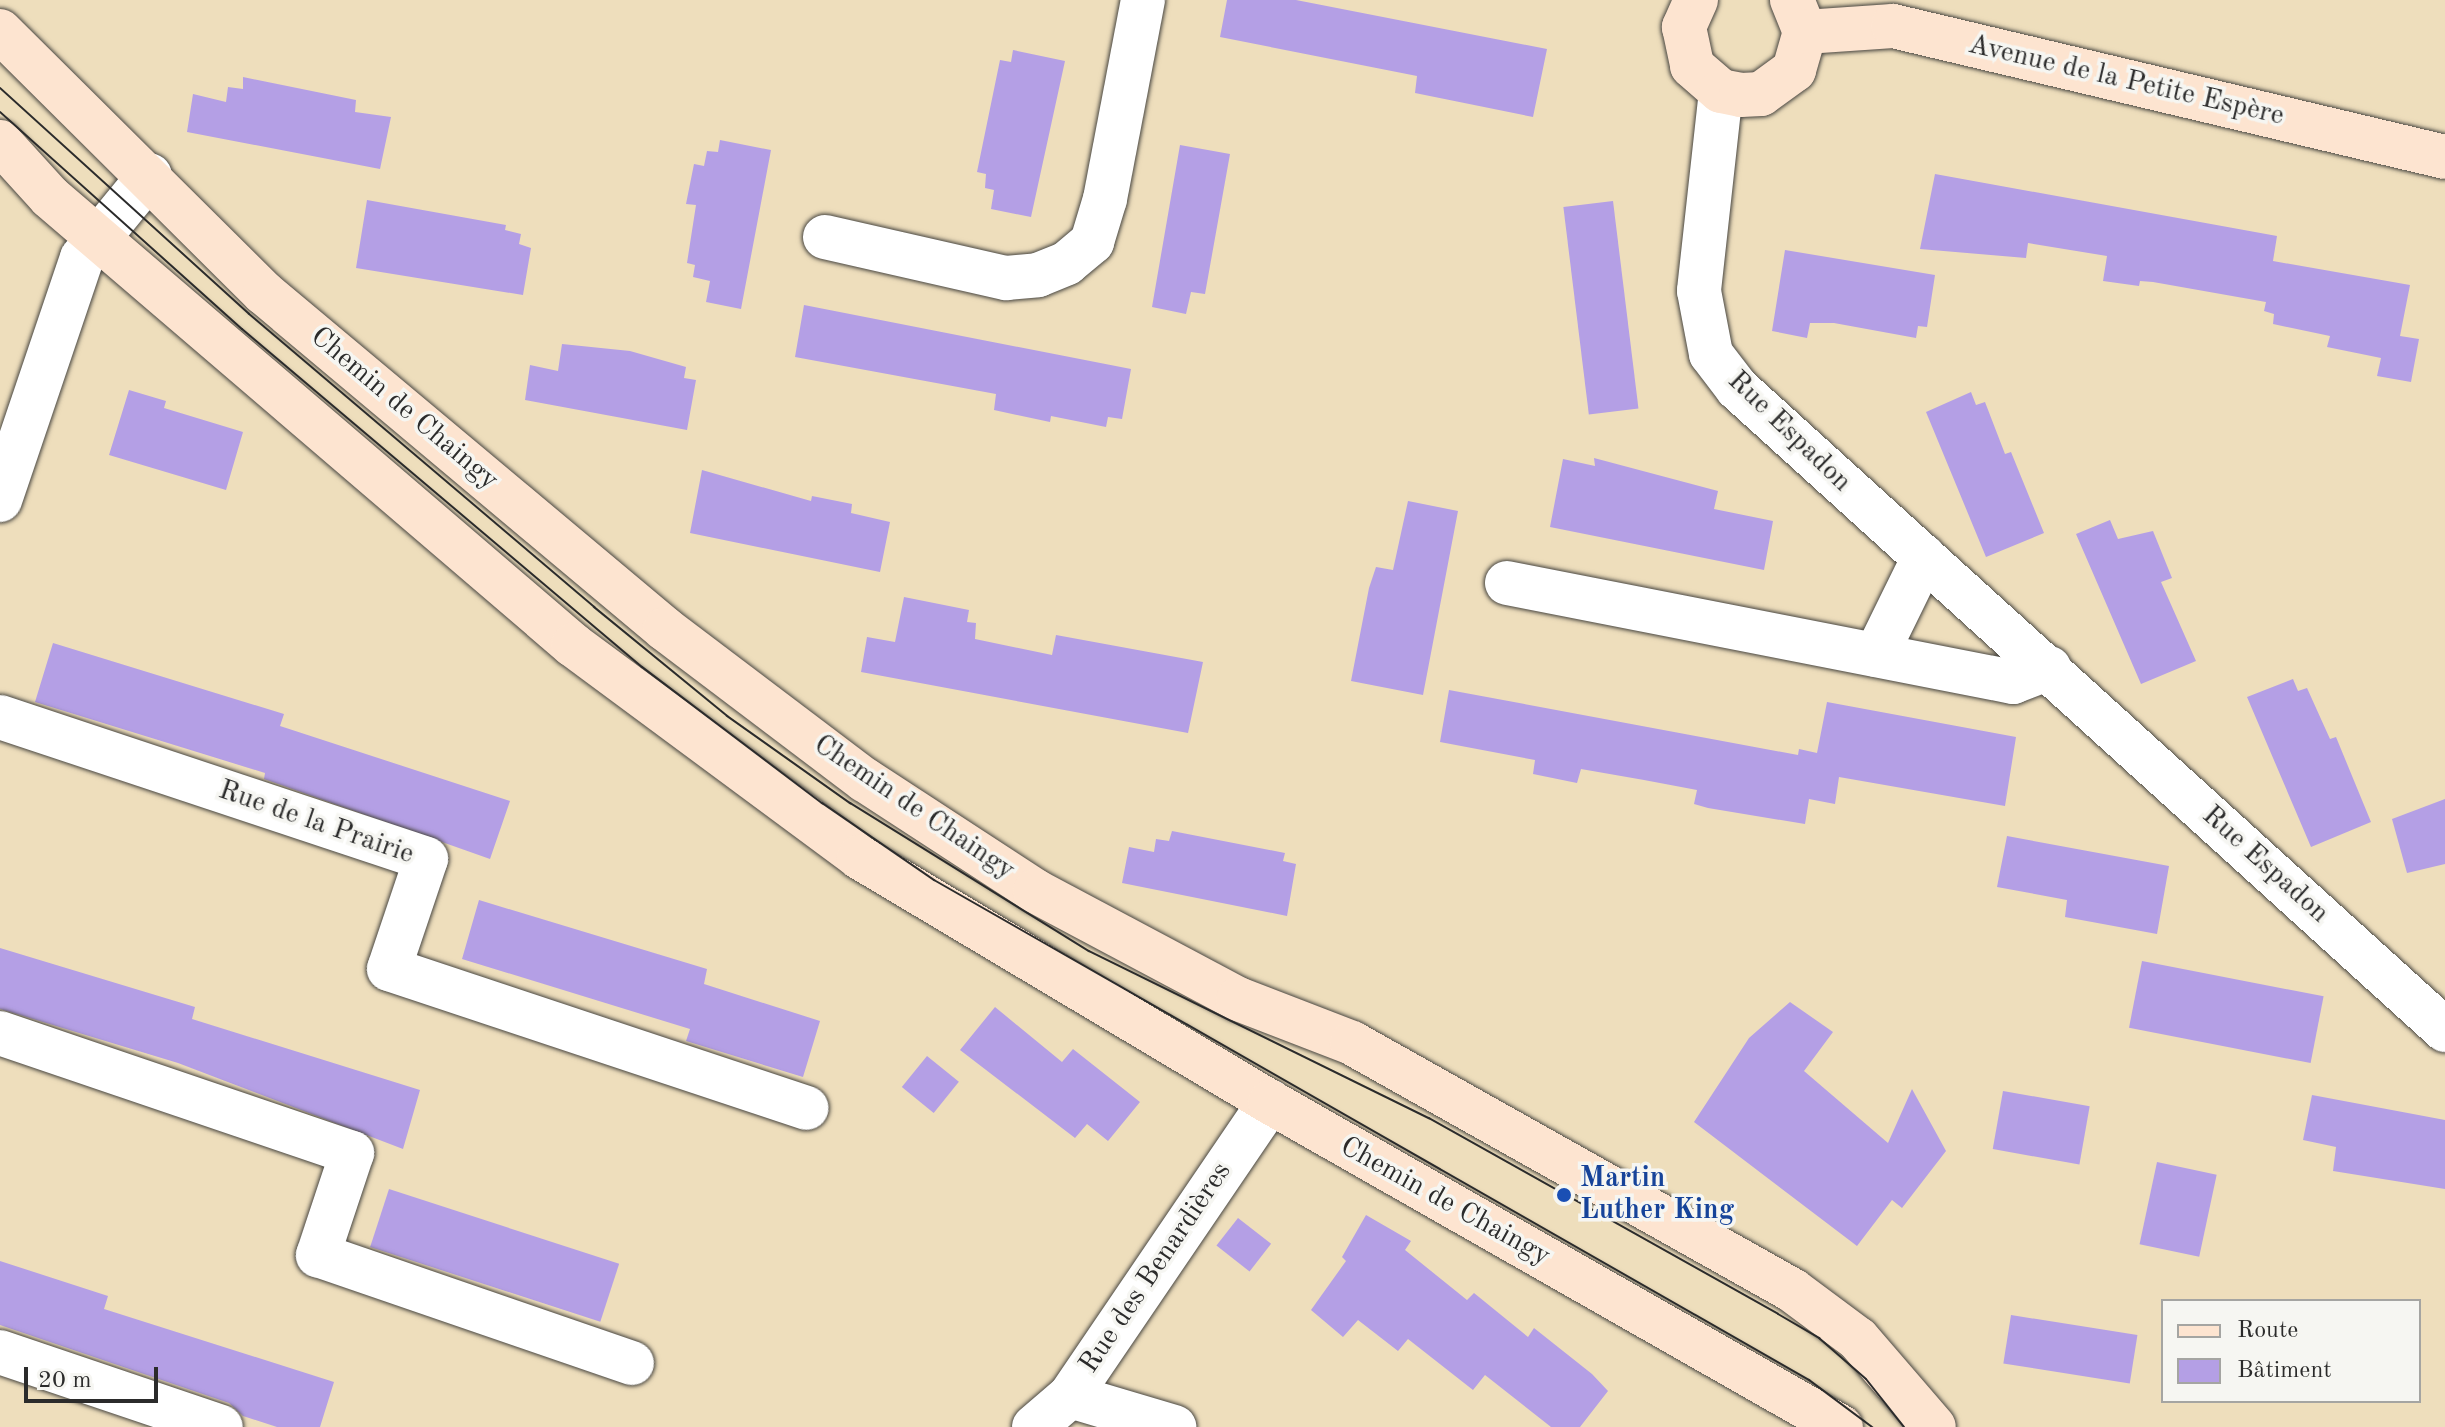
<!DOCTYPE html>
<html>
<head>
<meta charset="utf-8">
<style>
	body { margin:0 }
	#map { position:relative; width:2445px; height:1427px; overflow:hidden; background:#eedebc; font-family:"Old Standard TT",serif }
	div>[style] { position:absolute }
	.building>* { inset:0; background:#b49fe5; transform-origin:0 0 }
	.roads { filter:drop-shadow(0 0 2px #484641) drop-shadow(0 0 2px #484641) }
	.street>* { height:44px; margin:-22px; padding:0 22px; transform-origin:22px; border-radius:22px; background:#fff }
	.secondary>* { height:44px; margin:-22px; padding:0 22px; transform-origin:22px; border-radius:22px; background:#fde4d0 }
	.tram>* { height:2px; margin:-1px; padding:0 1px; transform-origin:1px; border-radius:1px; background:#2b2b2b }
	.dots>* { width:22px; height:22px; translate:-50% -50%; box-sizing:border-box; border:4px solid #f6f6f2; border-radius:50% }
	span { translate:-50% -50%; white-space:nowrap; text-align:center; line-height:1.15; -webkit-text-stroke:7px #f6f6f2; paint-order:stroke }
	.street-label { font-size:28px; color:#2b2b2b }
	.transit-label { font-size:28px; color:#164399; font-weight:700 }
	.left { translate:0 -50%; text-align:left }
	.legend { position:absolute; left:2161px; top:1299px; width:260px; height:104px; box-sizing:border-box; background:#f6f6f2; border:2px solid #a5a5a2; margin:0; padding:10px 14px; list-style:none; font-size:24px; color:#2b2b2b }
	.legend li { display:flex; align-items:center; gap:16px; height:40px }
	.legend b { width:40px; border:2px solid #a5a5a2 }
	.scale { position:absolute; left:24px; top:1367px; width:134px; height:36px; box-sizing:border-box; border:4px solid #2b2b2b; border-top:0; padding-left:10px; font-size:24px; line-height:28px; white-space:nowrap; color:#2b2b2b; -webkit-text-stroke:6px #f6f6f2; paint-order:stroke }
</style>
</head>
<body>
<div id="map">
	<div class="building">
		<div style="clip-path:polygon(1227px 0,1296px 0,1547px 49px,1533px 117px,1415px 93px,1417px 76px,1220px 37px)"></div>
		<div style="clip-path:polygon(1013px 50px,1065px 61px,1031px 217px,991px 209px,994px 190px,985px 188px,986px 174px,977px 172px,1000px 60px,1011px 62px)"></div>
		<div style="clip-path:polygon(243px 77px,356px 100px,355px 112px,391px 117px,380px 169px,187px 132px,193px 94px,226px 102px,228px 87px,243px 89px)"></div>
		<div style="clip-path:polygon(720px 140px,771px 150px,741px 309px,706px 302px,710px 281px,693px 277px,695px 265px,687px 263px,696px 205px,686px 204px,694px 164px,704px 166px,707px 151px,718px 152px)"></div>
		<div style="clip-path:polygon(1180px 145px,1230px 154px,1205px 294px,1191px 292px,1186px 314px,1152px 307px)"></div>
		<div style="clip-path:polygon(1935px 174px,2277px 236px,2273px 261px,2410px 285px,2400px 336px,2419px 339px,2411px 382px,2377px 376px,2381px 358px,2327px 347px,2330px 336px,2273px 324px,2274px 314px,2264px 311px,2266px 302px,2153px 282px,2140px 281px,2139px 286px,2103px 281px,2107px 256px,2028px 243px,2026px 258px,1920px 249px)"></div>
		<div style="clip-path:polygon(367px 200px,506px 225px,505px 230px,521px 234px,519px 244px,531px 248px,523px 295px,356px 268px)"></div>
		<div style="left:1613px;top:201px;width:209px;height:50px;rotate:83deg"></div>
		<div style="clip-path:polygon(1785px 250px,1935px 275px,1927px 327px,1918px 326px,1916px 338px,1834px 323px,1810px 323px,1807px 338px,1772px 331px)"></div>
		<div style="clip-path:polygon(804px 305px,1131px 369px,1122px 419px,1108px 417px,1106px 427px,1051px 416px,1050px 422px,994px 410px,996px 394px,795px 357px)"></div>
		<div style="clip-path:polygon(562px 344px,630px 351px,686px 367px,684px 378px,696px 380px,687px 430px,525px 400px,530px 365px,558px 371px)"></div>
		<div style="clip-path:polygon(129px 390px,166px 401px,164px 408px,243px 432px,226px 490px,109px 455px)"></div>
		<div style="clip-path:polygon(1971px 392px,1976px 405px,1985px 402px,2005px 454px,2011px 452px,2044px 533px,1986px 557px,1926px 412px)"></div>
		<div style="clip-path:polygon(1594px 458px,1718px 491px,1714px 509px,1773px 521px,1764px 570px,1550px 527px,1563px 459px,1595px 466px)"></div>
		<div style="clip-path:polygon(702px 470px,811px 501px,812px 496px,852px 504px,851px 513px,890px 522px,880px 572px,690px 533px)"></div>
		<div style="clip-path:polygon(1408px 501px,1458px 511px,1423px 695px,1351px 681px,1369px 588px,1376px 567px,1393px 570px)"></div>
		<div style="clip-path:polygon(2110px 520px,2118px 539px,2153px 531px,2172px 578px,2161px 582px,2196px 661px,2141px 684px,2076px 534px)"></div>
		<div style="clip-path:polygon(904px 597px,969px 610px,967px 622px,976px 623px,975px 639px,1052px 655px,1056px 635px,1203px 662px,1188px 733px,861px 672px,867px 637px,895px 642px)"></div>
		<div style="clip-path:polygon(53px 643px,284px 714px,280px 726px,510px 801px,490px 859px,264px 779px,265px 773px,35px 702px)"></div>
		<div style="clip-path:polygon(2293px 679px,2298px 691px,2307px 688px,2330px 739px,2336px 737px,2371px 822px,2311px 847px,2247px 697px)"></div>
		<div style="clip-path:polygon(1449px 690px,1798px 755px,1799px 749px,1817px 753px,1827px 702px,2016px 737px,2005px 806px,1839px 777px,1835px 804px,1809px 799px,1805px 824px,1708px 808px,1694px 804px,1697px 790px,1644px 780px,1581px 769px,1577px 783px,1533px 774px,1535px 760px,1440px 742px)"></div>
		<div style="clip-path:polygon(2445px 799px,2445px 864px,2407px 873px,2392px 819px)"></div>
		<div style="clip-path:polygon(1172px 831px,1285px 853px,1283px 861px,1296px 864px,1287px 916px,1122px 883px,1129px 847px,1154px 852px,1156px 839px,1169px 841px)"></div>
		<div style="clip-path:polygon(2007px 836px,2169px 866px,2157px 934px,2065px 917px,2067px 900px,1997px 887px)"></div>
		<div style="clip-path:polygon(479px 900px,707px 969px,704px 984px,820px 1021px,803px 1077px,686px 1041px,690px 1029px,462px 959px)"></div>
		<div style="clip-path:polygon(0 948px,195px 1007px,192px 1019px,420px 1090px,403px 1149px,178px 1063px,0 1009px)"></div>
		<div style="left:2142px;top:961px;width:185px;height:68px;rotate:11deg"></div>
		<div style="clip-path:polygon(1790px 1002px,1833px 1032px,1804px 1071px,1888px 1143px,1912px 1089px,1946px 1151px,1902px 1208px,1892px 1200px,1857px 1246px,1694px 1122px,1749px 1038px)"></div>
		<div style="clip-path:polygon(995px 1007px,1062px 1062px,1073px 1049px,1140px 1102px,1108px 1141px,1087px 1124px,1075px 1138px,960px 1050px)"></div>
		<div style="left:927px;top:1056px;width:41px;height:40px;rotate:39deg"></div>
		<div style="left:2003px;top:1091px;width:88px;height:59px;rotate:10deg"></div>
		<div style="clip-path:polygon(2312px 1095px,2445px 1120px,2445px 1189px,2333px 1171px,2336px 1147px,2303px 1140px)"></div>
		<div style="left:2157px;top:1162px;width:61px;height:84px;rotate:12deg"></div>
		<div style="left:389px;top:1189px;width:242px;height:61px;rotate:18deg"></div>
		<div style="clip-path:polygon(1366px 1215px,1411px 1241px,1405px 1250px,1467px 1300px,1474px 1293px,1528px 1337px,1534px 1328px,1592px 1374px,1608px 1391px,1580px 1427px,1551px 1427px,1485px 1375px,1473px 1390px,1408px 1339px,1398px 1351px,1358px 1320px,1343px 1337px,1311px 1310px,1346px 1261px,1342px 1257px)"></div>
		<div style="left:1238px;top:1218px;width:42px;height:35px;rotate:38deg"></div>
		<div style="clip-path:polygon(0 1261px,108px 1296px,104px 1309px,334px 1382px,320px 1427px,277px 1427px,243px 1416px,229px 1403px,0 1325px)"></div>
		<div style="left:2011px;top:1315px;width:128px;height:49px;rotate:9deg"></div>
	</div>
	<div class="roads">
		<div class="street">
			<div style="left:1721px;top:91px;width:201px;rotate:96.3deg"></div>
			<div style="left:1699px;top:291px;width:64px;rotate:79.2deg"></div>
			<div style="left:1711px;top:354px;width:43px;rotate:52.6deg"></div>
			<div style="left:1737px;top:388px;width:956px;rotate:42.2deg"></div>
			<div style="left:825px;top:237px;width:186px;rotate:12.8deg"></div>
			<div style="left:1006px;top:278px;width:32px;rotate:-5deg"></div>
			<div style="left:1038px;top:275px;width:31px;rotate:-22deg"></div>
			<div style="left:1067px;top:263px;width:33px;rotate:-40deg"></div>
			<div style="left:1092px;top:242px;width:45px;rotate:-73.2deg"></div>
			<div style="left:1105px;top:199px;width:203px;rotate:-79.2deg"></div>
			<div style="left:0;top:500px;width:256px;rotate:-71.3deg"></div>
			<div style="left:82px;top:258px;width:107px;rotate:-50.7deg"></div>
			<div style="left:1507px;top:583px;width:516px;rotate:11.07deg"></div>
			<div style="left:2013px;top:682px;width:39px;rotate:-21deg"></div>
			<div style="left:1876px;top:655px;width:109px;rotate:-63.9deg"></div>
			<div style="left:0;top:717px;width:449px;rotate:18.4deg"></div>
			<div style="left:426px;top:859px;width:116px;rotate:108.6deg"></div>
			<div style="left:389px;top:969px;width:440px;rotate:18.4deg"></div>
			<div style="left:0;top:1033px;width:372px;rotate:18.8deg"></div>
			<div style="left:352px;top:1153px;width:108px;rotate:108.4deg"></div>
			<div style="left:318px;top:1255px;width:332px;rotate:19deg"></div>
			<div style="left:0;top:1352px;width:233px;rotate:18.7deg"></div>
			<div style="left:1070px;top:1396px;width:109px;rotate:16.6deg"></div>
			<div style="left:1034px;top:1427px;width:48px;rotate:-40.7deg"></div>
			<div style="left:1070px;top:1396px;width:356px;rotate:-55.8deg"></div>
		</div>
		<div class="secondary">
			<div style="left:1696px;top:0;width:30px;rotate:114deg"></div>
			<div style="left:1684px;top:27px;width:40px;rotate:78deg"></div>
			<div style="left:1692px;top:66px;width:38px;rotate:41deg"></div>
			<div style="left:1721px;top:91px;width:20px;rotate:11deg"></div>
			<div style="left:1741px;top:95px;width:20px;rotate:-3deg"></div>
			<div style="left:1761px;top:94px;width:41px;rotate:-36deg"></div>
			<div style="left:1794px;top:70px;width:40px;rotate:-74deg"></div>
			<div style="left:1805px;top:32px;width:35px;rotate:-112deg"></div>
			<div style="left:0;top:31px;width:372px;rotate:44.8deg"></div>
			<div style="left:264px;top:293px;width:523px;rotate:39.96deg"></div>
			<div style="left:665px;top:629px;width:251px;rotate:37.1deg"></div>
			<div style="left:865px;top:780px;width:203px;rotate:33.1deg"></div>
			<div style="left:1035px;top:891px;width:230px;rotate:28deg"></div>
			<div style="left:1238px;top:999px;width:122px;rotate:21.1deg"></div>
			<div style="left:1352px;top:1043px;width:505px;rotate:29.31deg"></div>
			<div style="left:1792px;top:1290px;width:82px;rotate:36.6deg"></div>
			<div style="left:1858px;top:1339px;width:116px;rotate:49.2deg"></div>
			<div style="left:1805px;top:32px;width:88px;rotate:-3.9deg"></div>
			<div style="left:1893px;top:26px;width:567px;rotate:13.35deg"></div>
			<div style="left:0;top:142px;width:74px;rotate:47.7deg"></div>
			<div style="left:50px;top:197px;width:689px;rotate:40.58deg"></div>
			<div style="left:573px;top:645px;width:356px;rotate:36.5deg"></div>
			<div style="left:859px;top:857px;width:478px;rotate:30.8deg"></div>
			<div style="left:1270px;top:1102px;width:657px;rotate:29.65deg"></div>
		</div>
	</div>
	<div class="tram">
		<div style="left:0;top:88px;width:336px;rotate:42.2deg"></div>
		<div style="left:249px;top:314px;width:453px;rotate:40.3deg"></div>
		<div style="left:594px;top:607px;width:172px;rotate:39.3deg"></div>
		<div style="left:727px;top:716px;width:151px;rotate:35.3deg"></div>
		<div style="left:850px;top:803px;width:281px;rotate:31.8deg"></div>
		<div style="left:1089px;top:951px;width:379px;rotate:26.2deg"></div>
		<div style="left:1429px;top:1118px;width:400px;rotate:29.3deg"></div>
		<div style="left:1778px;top:1314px;width:48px;rotate:30.3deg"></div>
		<div style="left:1819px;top:1338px;width:62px;rotate:41.1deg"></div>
		<div style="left:1866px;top:1379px;width:61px;rotate:51.6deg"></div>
		<div style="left:0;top:112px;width:325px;rotate:41.9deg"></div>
		<div style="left:242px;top:329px;width:524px;rotate:40.2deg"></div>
		<div style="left:642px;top:667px;width:226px;rotate:37.1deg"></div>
		<div style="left:822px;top:803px;width:136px;rotate:34.5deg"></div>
		<div style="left:934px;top:880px;width:1008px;rotate:29.74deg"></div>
		<div style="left:1809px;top:1380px;width:79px;rotate:36.7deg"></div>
	</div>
	<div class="dots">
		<div style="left:1564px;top:1195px;background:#1a4fb4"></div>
	</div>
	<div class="street-label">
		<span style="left:2126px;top:81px;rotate:13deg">Avenue de la Petite Espère</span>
		<span style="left:404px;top:409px;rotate:40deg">Chemin de Chaingy</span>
		<span style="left:1789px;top:432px;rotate:44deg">Rue Espadon</span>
		<span style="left:914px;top:808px;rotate:34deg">Chemin de Chaingy</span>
		<span style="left:316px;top:823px;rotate:19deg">Rue de la Prairie</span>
		<span style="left:2265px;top:865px;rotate:42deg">Rue Espadon</span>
		<span style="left:1445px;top:1202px;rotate:29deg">Chemin de Chaingy</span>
		<span style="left:1156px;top:1268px;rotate:-56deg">Rue des Benardières</span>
	</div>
	<div class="transit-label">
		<span class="left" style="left:1580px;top:1195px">Martin<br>Luther King</span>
	</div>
	<ul class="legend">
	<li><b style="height:10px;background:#fde4d0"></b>Route</li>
	<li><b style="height:22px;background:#b49fe5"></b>Bâtiment</li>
	</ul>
	<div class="scale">20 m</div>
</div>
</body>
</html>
